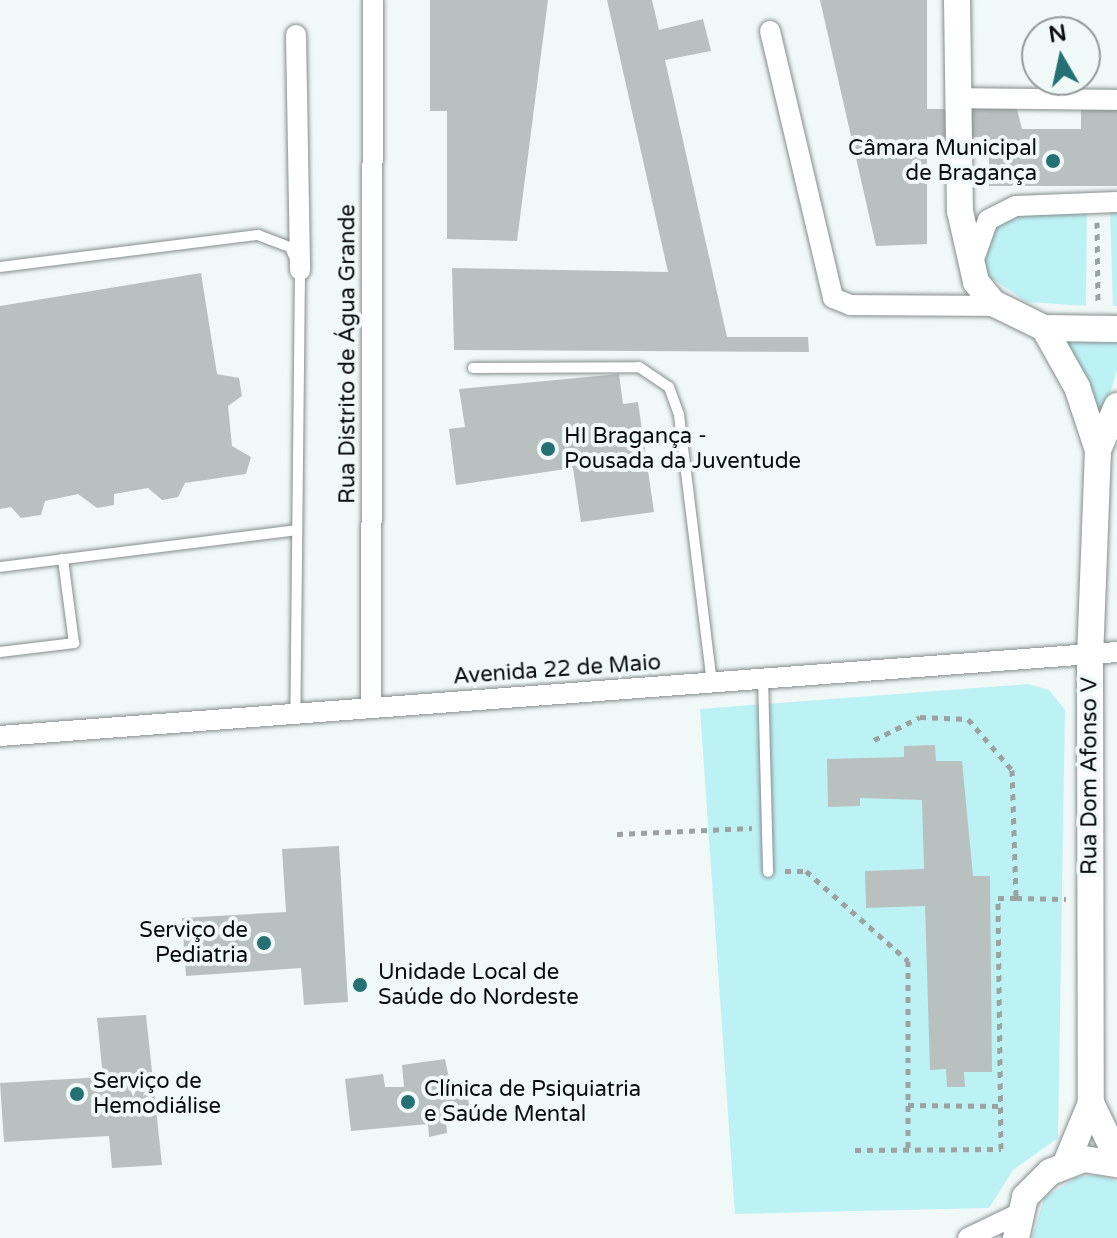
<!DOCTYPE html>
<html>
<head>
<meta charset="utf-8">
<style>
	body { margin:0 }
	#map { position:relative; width:1117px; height:1238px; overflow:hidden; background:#f1f8f8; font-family:"Varela Round",sans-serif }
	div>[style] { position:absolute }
	.green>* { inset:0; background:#bdf2f5 }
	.building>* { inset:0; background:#b9c0c0 }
	.path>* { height:5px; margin-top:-2.5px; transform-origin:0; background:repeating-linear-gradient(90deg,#9ca1a1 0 6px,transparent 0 12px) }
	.roads { filter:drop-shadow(0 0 2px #868d8d) drop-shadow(0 0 2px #868d8d) }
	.service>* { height:10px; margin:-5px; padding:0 5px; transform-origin:5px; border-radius:5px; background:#fff }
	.minor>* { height:20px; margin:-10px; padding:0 10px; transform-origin:10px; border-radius:10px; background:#fff }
	.tertiary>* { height:26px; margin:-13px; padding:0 13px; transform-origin:13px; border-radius:13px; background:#fff }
	.dots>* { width:22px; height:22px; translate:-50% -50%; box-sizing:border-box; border:4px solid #f1f8f8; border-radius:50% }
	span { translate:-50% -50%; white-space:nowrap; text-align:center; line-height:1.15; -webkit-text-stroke:8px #f1f8f8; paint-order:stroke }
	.poi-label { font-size:22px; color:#0b0d0d }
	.right { translate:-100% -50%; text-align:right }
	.left { translate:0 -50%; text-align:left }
	.street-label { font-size:22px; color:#0b0d0d }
	.north { position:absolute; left:1021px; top:16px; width:80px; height:80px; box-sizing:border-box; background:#f1f8f8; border:2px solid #959a9a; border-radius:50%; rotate:351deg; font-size:22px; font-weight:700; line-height:32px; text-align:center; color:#0b0d0d }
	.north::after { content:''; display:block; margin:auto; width:28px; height:36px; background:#247074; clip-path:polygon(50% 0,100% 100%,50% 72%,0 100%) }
</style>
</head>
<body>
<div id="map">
	<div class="green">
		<div style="clip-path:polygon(1087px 209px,1086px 306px,1027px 302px,988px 276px,982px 264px,988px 232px,1008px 217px)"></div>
		<div style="clip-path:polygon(1110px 210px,1117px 210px,1117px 306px,1113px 306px)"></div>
		<div style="clip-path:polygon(1061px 335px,1117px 335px,1117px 370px,1098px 435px)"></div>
		<div style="clip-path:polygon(1028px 684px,1049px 690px,1065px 710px,1058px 1138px,1013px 1170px,989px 1208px,735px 1214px,700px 709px)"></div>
		<div style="clip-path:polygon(1097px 1175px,1117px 1181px,1117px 1238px,1032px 1238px,1044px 1198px,1077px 1177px)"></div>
	</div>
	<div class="building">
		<div style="clip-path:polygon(430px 0,548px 0,517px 241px,447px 239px,447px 111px,430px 111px)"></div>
		<div style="clip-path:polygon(607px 0,652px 0,659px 30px,703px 19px,711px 51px,665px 60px,727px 337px,808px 337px,809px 352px,454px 350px,452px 268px,668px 272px)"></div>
		<div style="clip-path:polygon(820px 0,927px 0,927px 109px,1017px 109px,1022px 129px,1081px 129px,1081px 110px,1117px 110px,1117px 186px,989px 186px,989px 137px,927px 137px,927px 244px,876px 246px)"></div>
		<div style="clip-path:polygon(201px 273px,217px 374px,239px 378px,242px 396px,228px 406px,232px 446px,251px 457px,246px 474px,185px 483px,178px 497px,162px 500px,148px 488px,114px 494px,114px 505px,97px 508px,78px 494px,45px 501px,41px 515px,21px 518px,11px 507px,0 509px,0 306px)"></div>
		<div style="clip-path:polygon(619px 374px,623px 404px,638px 402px,654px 512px,581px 522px,573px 468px,456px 485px,449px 429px,465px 427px,459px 389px)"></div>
		<div style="clip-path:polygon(935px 745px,936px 761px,962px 761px,973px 876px,990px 876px,992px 1072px,964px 1072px,965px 1087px,947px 1087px,946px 1069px,930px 1070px,925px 906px,866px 908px,865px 871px,924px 869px,922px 800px,860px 798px,860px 806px,828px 807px,827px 759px,904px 757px,904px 746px)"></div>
		<div style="clip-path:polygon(339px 846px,348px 1002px,304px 1005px,301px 968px,186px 976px,182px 918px,286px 912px,282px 849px)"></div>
		<div style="clip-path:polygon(146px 1015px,162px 1165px,112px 1168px,109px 1136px,4px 1142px,0 1083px,103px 1077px,97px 1018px)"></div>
		<div style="clip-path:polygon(445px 1059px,451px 1089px,467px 1087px,470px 1115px,446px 1119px,447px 1133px,429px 1137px,428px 1124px,351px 1131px,345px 1079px,383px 1074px,385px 1087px,404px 1087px,402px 1065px)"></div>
	</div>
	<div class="path">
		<div style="left:1097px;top:222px;width:82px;rotate:89.3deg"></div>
		<div style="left:874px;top:740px;width:51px;rotate:-26.6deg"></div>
		<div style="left:920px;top:717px;width:48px;rotate:2.4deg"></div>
		<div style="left:968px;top:719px;width:67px;rotate:49.2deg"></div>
		<div style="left:1012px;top:770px;width:128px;rotate:88.2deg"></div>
		<div style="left:1016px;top:898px;width:50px;rotate:1.1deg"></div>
		<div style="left:617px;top:834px;width:135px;rotate:-2.5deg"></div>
		<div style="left:785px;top:871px;width:21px"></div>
		<div style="left:806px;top:871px;width:136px;rotate:41.4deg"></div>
		<div style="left:908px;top:961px;width:189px;rotate:90deg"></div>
		<div style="left:908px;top:1105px;width:93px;rotate:0.6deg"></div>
		<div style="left:855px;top:1150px;width:146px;rotate:-0.4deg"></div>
		<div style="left:1001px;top:1149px;width:251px;rotate:-90.7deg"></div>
		<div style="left:998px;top:898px;width:18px"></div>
	</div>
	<div class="roads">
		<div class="service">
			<div style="left:0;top:267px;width:260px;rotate:-7.1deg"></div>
			<div style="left:258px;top:235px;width:34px;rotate:21deg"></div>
			<div style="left:290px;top:247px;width:25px;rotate:67deg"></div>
			<div style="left:300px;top:270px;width:444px;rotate:90.6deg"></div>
			<div style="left:473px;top:368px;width:166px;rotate:-0.3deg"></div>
			<div style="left:639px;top:367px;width:36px;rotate:34deg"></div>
			<div style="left:669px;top:387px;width:30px;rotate:70deg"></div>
			<div style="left:679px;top:415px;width:270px;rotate:83deg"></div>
			<div style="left:0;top:567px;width:299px;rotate:-7.1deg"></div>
			<div style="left:0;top:652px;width:75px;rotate:-6.9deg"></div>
			<div style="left:74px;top:643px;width:85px;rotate:-97.5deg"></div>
			<div style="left:763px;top:678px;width:194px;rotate:88.5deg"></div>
		</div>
		<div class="minor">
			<div style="left:770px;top:31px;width:274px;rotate:76.7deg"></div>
			<div style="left:833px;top:298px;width:18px;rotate:22deg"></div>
			<div style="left:850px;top:305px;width:150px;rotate:0.4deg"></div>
			<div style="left:296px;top:35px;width:235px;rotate:89deg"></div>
			<div style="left:957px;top:98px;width:160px;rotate:0.7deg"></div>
			<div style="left:974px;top:259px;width:41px;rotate:-70.3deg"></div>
			<div style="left:988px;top:220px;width:31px;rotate:-27deg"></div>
			<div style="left:1016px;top:206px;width:101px;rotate:-2.3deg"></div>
			<div style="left:371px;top:708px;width:708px;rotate:-89.84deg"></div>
			<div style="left:0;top:736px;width:1120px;rotate:-4.3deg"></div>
			<div style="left:968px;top:1238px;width:55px;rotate:-25.6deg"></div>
		</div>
		<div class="tertiary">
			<div style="left:957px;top:0;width:211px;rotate:89.2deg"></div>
			<div style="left:960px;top:211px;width:73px;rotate:77.3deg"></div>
			<div style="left:976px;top:282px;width:27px;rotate:51deg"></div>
			<div style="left:993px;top:303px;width:57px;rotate:26.1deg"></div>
			<div style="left:1044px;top:328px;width:73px;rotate:0.8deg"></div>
			<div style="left:1044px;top:328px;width:68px;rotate:60.8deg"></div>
			<div style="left:1077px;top:387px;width:66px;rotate:71.6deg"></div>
			<div style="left:1098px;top:450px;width:204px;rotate:92.2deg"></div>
			<div style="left:1090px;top:654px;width:449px;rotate:89.9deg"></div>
			<div style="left:1091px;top:1103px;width:65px;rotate:112.6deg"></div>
			<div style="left:1098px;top:450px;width:48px;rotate:-66.6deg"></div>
			<div style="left:1091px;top:1103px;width:60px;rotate:64.3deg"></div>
			<div style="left:1016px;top:1238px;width:42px;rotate:-77.6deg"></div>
			<div style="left:1025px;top:1197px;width:35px;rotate:-45deg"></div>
			<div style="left:1050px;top:1172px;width:36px;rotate:-21deg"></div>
			<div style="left:1084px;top:1159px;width:33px;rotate:9deg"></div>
		</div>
	</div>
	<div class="dots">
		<div style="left:1053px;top:161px;background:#247074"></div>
		<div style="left:548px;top:449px;background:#247074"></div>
		<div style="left:264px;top:943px;background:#247074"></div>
		<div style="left:360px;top:985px;background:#247074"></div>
		<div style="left:77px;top:1094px;background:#247074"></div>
		<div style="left:408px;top:1102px;background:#247074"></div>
	</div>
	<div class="poi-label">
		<span class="right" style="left:1037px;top:161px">Câmara Municipal<br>de Bragança</span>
		<span class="left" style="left:564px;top:449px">HI Bragança -<br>Pousada da Juventude</span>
		<span class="right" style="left:248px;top:943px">Serviço de<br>Pediatria</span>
		<span class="left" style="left:378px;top:985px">Unidade Local de<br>Saúde do Nordeste</span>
		<span class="left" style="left:93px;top:1094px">Serviço de<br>Hemodiálise</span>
		<span class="left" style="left:424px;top:1102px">Clínica de Psiquiatria<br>e Saúde Mental</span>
	</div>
	<div class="street-label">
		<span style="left:348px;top:354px;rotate:-90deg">Rua Distrito de Água Grande</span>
		<span style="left:557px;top:670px;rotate:-4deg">Avenida 22 de Maio</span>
		<span style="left:1090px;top:776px;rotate:-90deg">Rua Dom Afonso V</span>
	</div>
	<div class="north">N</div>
</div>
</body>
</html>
